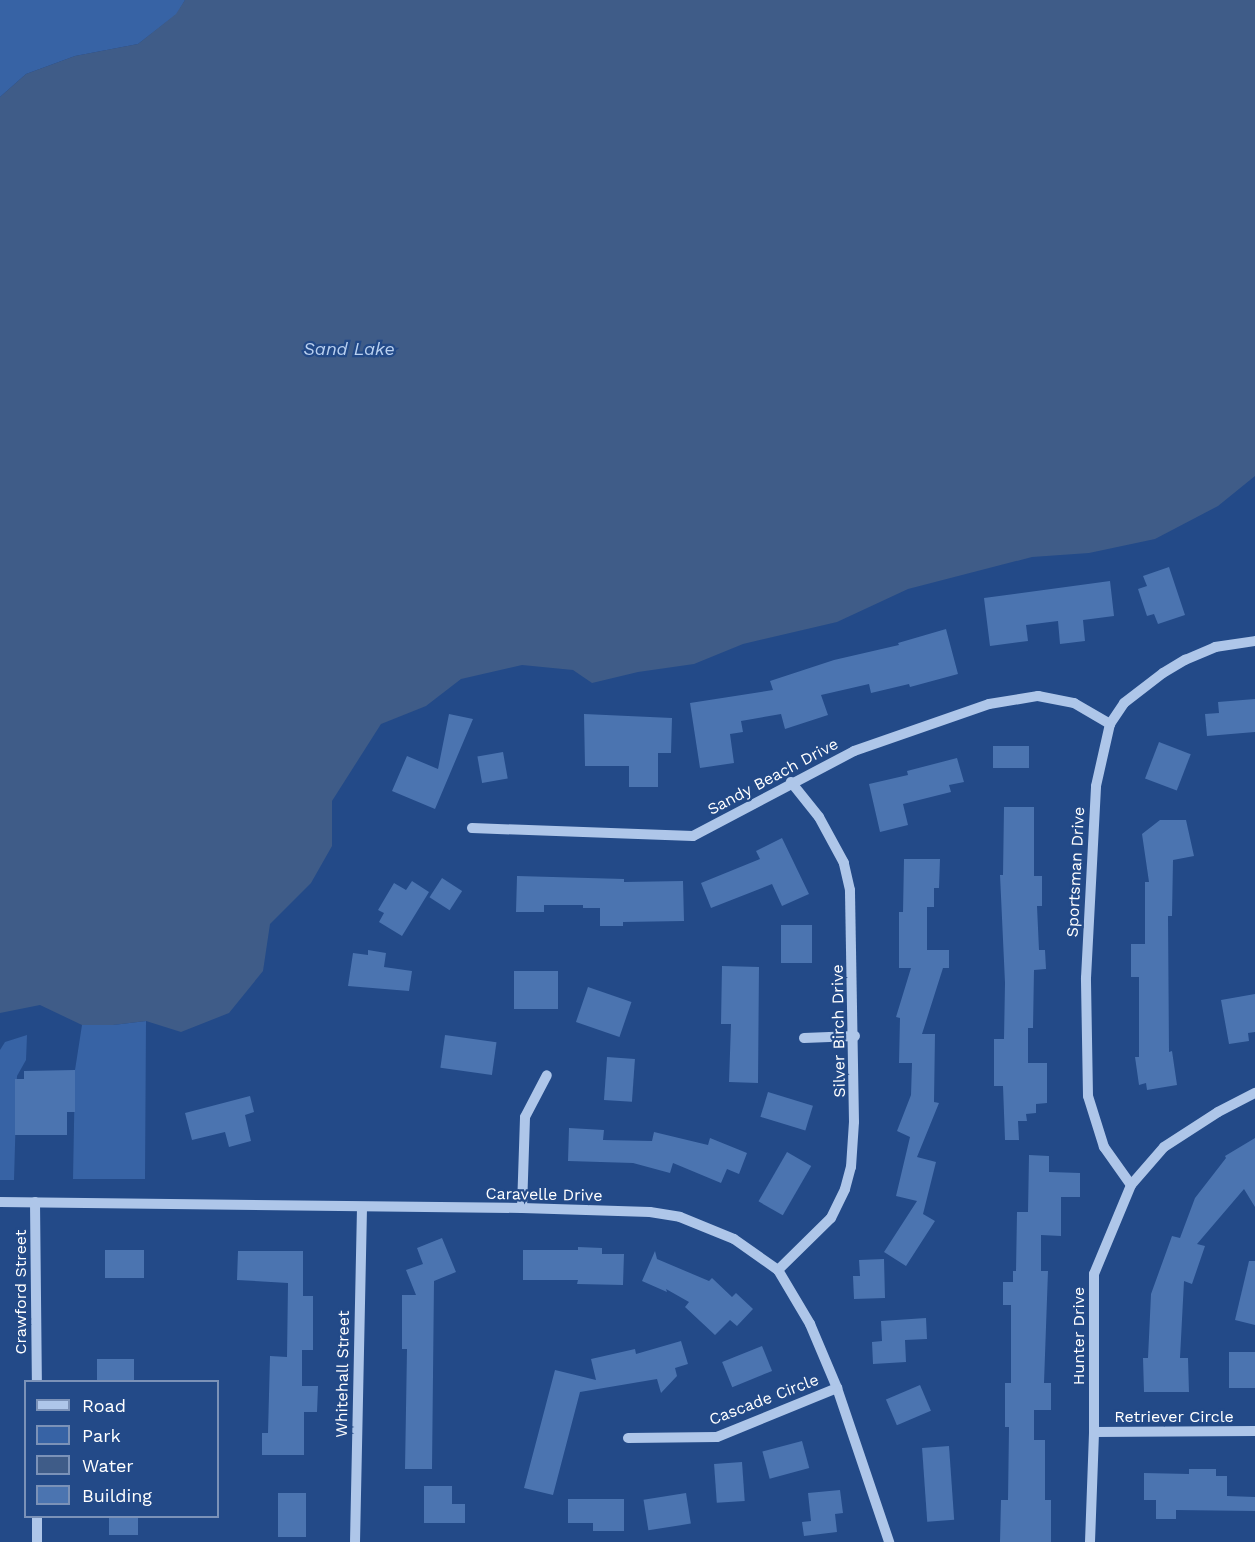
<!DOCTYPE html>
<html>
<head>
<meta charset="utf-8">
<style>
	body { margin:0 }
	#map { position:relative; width:1255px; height:1542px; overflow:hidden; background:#234a88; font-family:"Work Sans",sans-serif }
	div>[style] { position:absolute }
	.green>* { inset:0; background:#3763a5 }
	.water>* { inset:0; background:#3f5c88 }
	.building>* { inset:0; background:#4b74b0; transform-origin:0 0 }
	.minor>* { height:10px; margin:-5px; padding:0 5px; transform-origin:5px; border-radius:5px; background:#aec6e9 }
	span { translate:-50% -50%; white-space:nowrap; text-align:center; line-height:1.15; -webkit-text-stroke:4.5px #234a88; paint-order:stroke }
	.street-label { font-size:16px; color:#fff }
	.water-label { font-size:18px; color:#bad1f1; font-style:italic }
	.legend { position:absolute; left:24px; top:1380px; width:195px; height:138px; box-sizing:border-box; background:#234a88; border:2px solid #7b92b8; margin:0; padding:8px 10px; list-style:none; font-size:18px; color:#fff }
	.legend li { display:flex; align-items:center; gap:12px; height:30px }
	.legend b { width:30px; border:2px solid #7b92b8 }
</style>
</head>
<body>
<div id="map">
	<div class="green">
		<div style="clip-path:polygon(0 0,185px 0,177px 14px,138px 44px,75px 56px,26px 74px,0 97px)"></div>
		<div style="clip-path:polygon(146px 1021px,145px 1179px,73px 1179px,75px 1070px,82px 1025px,113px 1025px)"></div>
		<div style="clip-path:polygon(27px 1035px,26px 1060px,17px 1076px,14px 1180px,0 1180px,0 1050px,5px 1042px)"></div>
	</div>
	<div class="water">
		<div style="clip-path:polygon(185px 0,1255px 0,1255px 476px,1218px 506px,1155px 539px,1089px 553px,1032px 557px,908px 589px,837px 622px,743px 644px,694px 664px,638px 672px,592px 683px,573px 670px,522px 665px,461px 679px,426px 706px,381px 724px,332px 801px,332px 846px,311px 883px,270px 924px,263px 971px,229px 1013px,181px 1032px,146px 1021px,113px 1025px,82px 1025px,40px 1005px,0 1013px,0 97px,26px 74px,75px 56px,138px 44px,176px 14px)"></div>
	</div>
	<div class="building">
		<div style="clip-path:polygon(1169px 567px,1185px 615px,1158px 624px,1154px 614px,1147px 616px,1138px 589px,1147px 586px,1143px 576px)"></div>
		<div style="clip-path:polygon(1110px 581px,1114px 616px,1083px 620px,1085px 641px,1060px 644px,1058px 621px,1026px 625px,1028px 641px,990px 646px,984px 598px)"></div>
		<div style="clip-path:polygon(946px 629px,958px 674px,910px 687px,909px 684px,871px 693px,869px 684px,821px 695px,828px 715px,785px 729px,781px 714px,741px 721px,743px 732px,730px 734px,734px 763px,700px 768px,690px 703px,773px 690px,770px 681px,834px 660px,899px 645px,898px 643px)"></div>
		<div style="clip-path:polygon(1255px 699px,1255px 732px,1207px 736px,1205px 714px,1219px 713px,1218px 702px)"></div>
		<div style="clip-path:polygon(449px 714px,473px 719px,435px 809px,392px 791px,407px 756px,438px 769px)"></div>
		<div style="clip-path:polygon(584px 714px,672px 718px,671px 753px,658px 753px,658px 787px,629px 787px,629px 766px,585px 766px)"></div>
		<div style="left:1159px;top:742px;width:34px;height:39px;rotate:21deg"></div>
		<div style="left:993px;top:746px;width:36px;height:22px"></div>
		<div style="left:503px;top:752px;width:27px;height:26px;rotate:80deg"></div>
		<div style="clip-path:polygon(957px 758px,964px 782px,949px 785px,951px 792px,903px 804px,908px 825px,880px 832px,869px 784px,908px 775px,907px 771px)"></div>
		<div style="clip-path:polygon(1004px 807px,1034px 807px,1034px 876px,1042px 876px,1042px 906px,1037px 906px,1039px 950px,1045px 950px,1046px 969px,1034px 970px,1033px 1028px,1028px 1028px,1028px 1063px,1047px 1063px,1047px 1103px,1036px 1104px,1036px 1113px,1026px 1114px,1027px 1121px,1018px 1121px,1019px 1140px,1005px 1140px,1003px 1086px,994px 1086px,994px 1039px,1004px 1039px,1005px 983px,1000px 875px,1003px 875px)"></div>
		<div style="clip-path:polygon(1160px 820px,1186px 820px,1194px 856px,1173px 860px,1172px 916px,1168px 916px,1169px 1052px,1172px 1051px,1177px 1085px,1147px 1090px,1146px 1083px,1139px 1085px,1135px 1057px,1139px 1057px,1139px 977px,1131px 977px,1131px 944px,1145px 944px,1145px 882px,1149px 882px,1142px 834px)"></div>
		<div style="clip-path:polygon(782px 838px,809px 894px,782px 906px,772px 884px,711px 908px,701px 883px,760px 859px,756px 851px)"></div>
		<div style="clip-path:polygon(904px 859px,940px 859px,939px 888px,934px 888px,934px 907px,927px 907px,927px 950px,949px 950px,949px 968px,943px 968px,922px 1034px,935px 1034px,934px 1102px,939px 1103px,917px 1157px,936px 1162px,923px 1214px,935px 1221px,906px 1266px,884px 1252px,917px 1201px,896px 1196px,910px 1137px,897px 1131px,911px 1095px,912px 1063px,899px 1063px,900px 1018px,896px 1017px,911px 968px,899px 968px,899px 912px,903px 912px)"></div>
		<div style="clip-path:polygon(517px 876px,624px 879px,624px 882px,683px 881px,684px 921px,623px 922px,623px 926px,600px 926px,600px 908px,583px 908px,583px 905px,544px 905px,544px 912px,516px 912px)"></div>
		<div style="left:442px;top:878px;width:24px;height:23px;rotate:33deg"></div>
		<div style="clip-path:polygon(412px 881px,429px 892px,402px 936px,379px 922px,384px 913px,378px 910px,394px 883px,406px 890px)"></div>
		<div style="left:781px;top:925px;width:31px;height:38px"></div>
		<div style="clip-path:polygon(368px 950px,386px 953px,384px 967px,412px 971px,409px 991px,348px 986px,353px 953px,368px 955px)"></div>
		<div style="clip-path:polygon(722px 966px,759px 967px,758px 1083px,729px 1082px,731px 1024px,721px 1024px)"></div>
		<div style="left:514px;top:971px;width:44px;height:38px"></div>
		<div style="left:588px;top:987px;width:46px;height:37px;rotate:19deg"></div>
		<div style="clip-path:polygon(1255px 994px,1255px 1032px,1248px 1033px,1249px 1041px,1229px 1044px,1221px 1000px)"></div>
		<div style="left:445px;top:1035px;width:52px;height:33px;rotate:8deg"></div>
		<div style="left:607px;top:1057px;width:28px;height:43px;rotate:4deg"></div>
		<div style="clip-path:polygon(75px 1070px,75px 1112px,67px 1112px,67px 1135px,15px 1135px,15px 1079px,24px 1079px,24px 1071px)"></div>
		<div style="left:768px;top:1092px;width:47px;height:26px;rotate:17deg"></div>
		<div style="clip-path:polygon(250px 1096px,254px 1112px,245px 1115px,251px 1141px,229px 1147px,225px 1132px,192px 1140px,185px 1113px)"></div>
		<div style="clip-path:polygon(569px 1128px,604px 1130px,603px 1140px,652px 1141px,654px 1132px,708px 1145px,710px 1138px,747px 1153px,739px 1174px,727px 1169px,721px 1183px,673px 1163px,670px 1173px,633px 1163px,568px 1161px)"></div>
		<div style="clip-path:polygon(1255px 1138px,1255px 1207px,1244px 1189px,1197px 1244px,1205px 1246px,1192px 1284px,1184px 1281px,1180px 1358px,1188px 1358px,1189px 1392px,1144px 1392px,1143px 1358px,1148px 1358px,1151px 1294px,1172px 1236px,1180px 1238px,1195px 1198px,1226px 1158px,1225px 1156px)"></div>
		<div style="left:787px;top:1152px;width:28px;height:57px;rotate:30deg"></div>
		<div style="clip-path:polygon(1029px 1155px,1049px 1156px,1049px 1172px,1080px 1173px,1080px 1197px,1061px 1197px,1061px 1236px,1041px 1235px,1041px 1271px,1048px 1271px,1044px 1383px,1051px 1383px,1051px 1410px,1034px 1410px,1034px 1440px,1045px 1440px,1045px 1500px,1051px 1500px,1051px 1542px,1000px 1542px,1001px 1500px,1008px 1500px,1009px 1427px,1005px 1427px,1005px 1383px,1011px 1383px,1011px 1305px,1003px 1305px,1003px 1282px,1013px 1282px,1013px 1271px,1016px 1271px,1017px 1212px,1028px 1212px)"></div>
		<div style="clip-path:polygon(442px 1238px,456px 1272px,434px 1281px,432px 1469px,405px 1469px,407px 1349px,402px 1349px,402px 1295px,416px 1295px,406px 1270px,423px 1264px,417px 1248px)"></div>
		<div style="clip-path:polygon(578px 1247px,602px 1248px,602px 1254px,624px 1254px,623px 1285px,577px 1284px,578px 1280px,523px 1280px,523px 1250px,578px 1250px)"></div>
		<div style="left:105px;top:1250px;width:39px;height:28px"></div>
		<div style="clip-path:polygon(238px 1251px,303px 1251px,303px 1296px,313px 1296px,313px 1350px,302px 1350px,302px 1386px,318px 1386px,317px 1412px,304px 1412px,304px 1455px,262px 1455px,262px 1433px,268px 1433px,270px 1356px,287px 1357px,288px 1283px,237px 1280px)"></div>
		<div style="clip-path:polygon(655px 1251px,657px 1259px,709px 1281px,712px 1278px,732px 1297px,736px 1293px,753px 1309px,737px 1326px,730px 1320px,715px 1335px,685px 1307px,689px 1302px,666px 1289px,667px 1292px,642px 1281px)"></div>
		<div style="clip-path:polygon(884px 1259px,885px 1298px,854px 1299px,853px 1276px,860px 1276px,859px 1260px)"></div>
		<div style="clip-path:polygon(1249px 1261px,1255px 1261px,1255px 1325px,1235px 1320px)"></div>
		<div style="clip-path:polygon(926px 1318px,927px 1339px,905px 1340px,906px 1362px,873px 1364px,872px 1342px,882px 1341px,881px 1321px)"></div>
		<div style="clip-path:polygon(681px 1341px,688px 1364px,675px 1368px,677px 1376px,661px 1393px,657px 1379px,580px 1392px,553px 1495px,524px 1488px,555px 1370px,596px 1380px,591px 1359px,635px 1349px,636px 1354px)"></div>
		<div style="left:762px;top:1346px;width:27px;height:43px;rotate:68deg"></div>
		<div style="left:1229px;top:1352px;width:26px;height:36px"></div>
		<div style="left:97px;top:1359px;width:37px;height:23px"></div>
		<div style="left:920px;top:1385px;width:28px;height:37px;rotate:67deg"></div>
		<div style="left:802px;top:1441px;width:28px;height:41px;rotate:75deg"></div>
		<div style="left:949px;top:1446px;width:74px;height:27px;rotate:86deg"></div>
		<div style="left:742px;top:1462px;width:39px;height:28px;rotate:86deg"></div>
		<div style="clip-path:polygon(1189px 1469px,1216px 1469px,1216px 1476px,1227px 1476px,1227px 1496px,1255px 1497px,1255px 1511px,1176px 1510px,1176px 1519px,1156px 1519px,1156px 1500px,1144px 1500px,1144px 1473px,1189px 1474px)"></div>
		<div style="clip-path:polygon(424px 1486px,452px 1486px,452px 1504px,465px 1504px,465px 1523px,424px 1523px)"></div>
		<div style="clip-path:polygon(840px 1490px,843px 1513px,835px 1514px,837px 1532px,804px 1536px,802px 1522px,811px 1521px,808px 1493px)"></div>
		<div style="left:278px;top:1493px;width:28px;height:44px"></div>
		<div style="left:686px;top:1493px;width:31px;height:43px;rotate:81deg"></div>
		<div style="clip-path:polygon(568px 1499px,624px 1499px,624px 1531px,593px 1531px,593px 1523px,568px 1523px)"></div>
		<div style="left:109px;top:1516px;width:29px;height:19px"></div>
	</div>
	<div class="minor">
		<div style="left:472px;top:828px;width:221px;rotate:2.1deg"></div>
		<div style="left:693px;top:836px;width:182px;rotate:-27.8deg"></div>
		<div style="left:854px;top:751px;width:143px;rotate:-19.2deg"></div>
		<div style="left:989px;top:704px;width:50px;rotate:-9.3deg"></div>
		<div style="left:1038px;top:696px;width:37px;rotate:11deg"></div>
		<div style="left:1074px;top:703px;width:42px;rotate:30.3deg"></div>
		<div style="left:804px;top:1038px;width:51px;rotate:-2.2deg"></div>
		<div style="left:1131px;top:1185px;width:47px;rotate:-125.4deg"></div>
		<div style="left:1104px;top:1147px;width:53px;rotate:-107.4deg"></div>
		<div style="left:1088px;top:1096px;width:118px;rotate:-91deg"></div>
		<div style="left:1086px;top:978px;width:192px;rotate:-87deg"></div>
		<div style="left:1096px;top:786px;width:64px;rotate:-77.3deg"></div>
		<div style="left:1110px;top:724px;width:25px;rotate:-56deg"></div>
		<div style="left:1124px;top:703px;width:49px;rotate:-37.6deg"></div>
		<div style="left:1163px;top:673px;width:26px;rotate:-31deg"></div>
		<div style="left:1185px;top:660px;width:33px;rotate:-23deg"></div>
		<div style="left:1215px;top:647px;width:40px;rotate:-8.5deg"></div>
		<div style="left:0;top:1202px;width:522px;rotate:0.66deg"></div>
		<div style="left:522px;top:1208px;width:128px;rotate:1.8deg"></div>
		<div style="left:650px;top:1212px;width:30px;rotate:9deg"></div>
		<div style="left:680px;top:1217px;width:58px;rotate:22.2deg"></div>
		<div style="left:734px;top:1239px;width:54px;rotate:35.2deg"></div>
		<div style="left:778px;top:1270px;width:63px;rotate:59.3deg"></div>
		<div style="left:810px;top:1324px;width:69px;rotate:67.1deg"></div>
		<div style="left:837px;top:1388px;width:163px;rotate:71.3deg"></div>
		<div style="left:35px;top:1202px;width:180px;rotate:89.4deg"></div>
		<div style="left:522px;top:1208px;width:91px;rotate:-88.1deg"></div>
		<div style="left:525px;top:1117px;width:47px;rotate:-62.4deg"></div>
		<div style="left:778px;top:1270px;width:74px;rotate:-44.5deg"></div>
		<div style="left:831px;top:1218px;width:32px;rotate:-64deg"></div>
		<div style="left:845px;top:1189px;width:23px;rotate:-75deg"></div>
		<div style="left:851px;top:1167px;width:45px;rotate:-86.2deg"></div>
		<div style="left:854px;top:1122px;width:232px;rotate:-91deg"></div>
		<div style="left:850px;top:890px;width:28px;rotate:-103deg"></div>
		<div style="left:844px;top:863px;width:52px;rotate:-118.5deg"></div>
		<div style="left:819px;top:817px;width:45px;rotate:-128.7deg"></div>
		<div style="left:1094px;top:1432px;width:161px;rotate:-0.4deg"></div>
		<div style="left:628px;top:1438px;width:89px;rotate:-0.6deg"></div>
		<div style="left:717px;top:1437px;width:130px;rotate:-22.2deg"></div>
		<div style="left:37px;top:1542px;width:26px;rotate:-90deg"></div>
		<div style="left:355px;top:1542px;width:335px;rotate:-88.8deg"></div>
		<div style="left:1090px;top:1542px;width:110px;rotate:-87.9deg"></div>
		<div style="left:1094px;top:1432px;width:158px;rotate:-90deg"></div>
		<div style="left:1094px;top:1274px;width:96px;rotate:-67.4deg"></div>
		<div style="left:1131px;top:1185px;width:50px;rotate:-49deg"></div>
		<div style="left:1164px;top:1147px;width:64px;rotate:-32.9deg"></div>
		<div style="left:1218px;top:1112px;width:42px;rotate:-27.2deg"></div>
	</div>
	<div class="street-label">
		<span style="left:773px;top:777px;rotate:-28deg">Sandy Beach Drive</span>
		<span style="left:1076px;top:872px;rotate:-87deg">Sportsman Drive</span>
		<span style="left:839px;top:1031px;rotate:-91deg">Silver Birch Drive</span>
		<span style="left:544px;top:1195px;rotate:1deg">Caravelle Drive</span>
		<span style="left:21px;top:1292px;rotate:-90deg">Crawford Street</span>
		<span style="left:1079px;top:1336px;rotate:-90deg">Hunter Drive</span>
		<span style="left:343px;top:1374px;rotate:-89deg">Whitehall Street</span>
		<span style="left:764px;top:1400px;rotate:-21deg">Cascade Circle</span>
		<span style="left:1174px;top:1417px">Retriever Circle</span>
	</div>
	<div class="water-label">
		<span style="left:349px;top:349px">Sand Lake</span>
	</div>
	<ul class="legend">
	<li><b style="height:8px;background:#aec6e9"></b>Road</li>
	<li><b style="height:16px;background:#3763a5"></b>Park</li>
	<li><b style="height:16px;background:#3f5c88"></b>Water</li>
	<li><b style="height:16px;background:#4b74b0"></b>Building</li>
	</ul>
</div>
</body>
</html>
